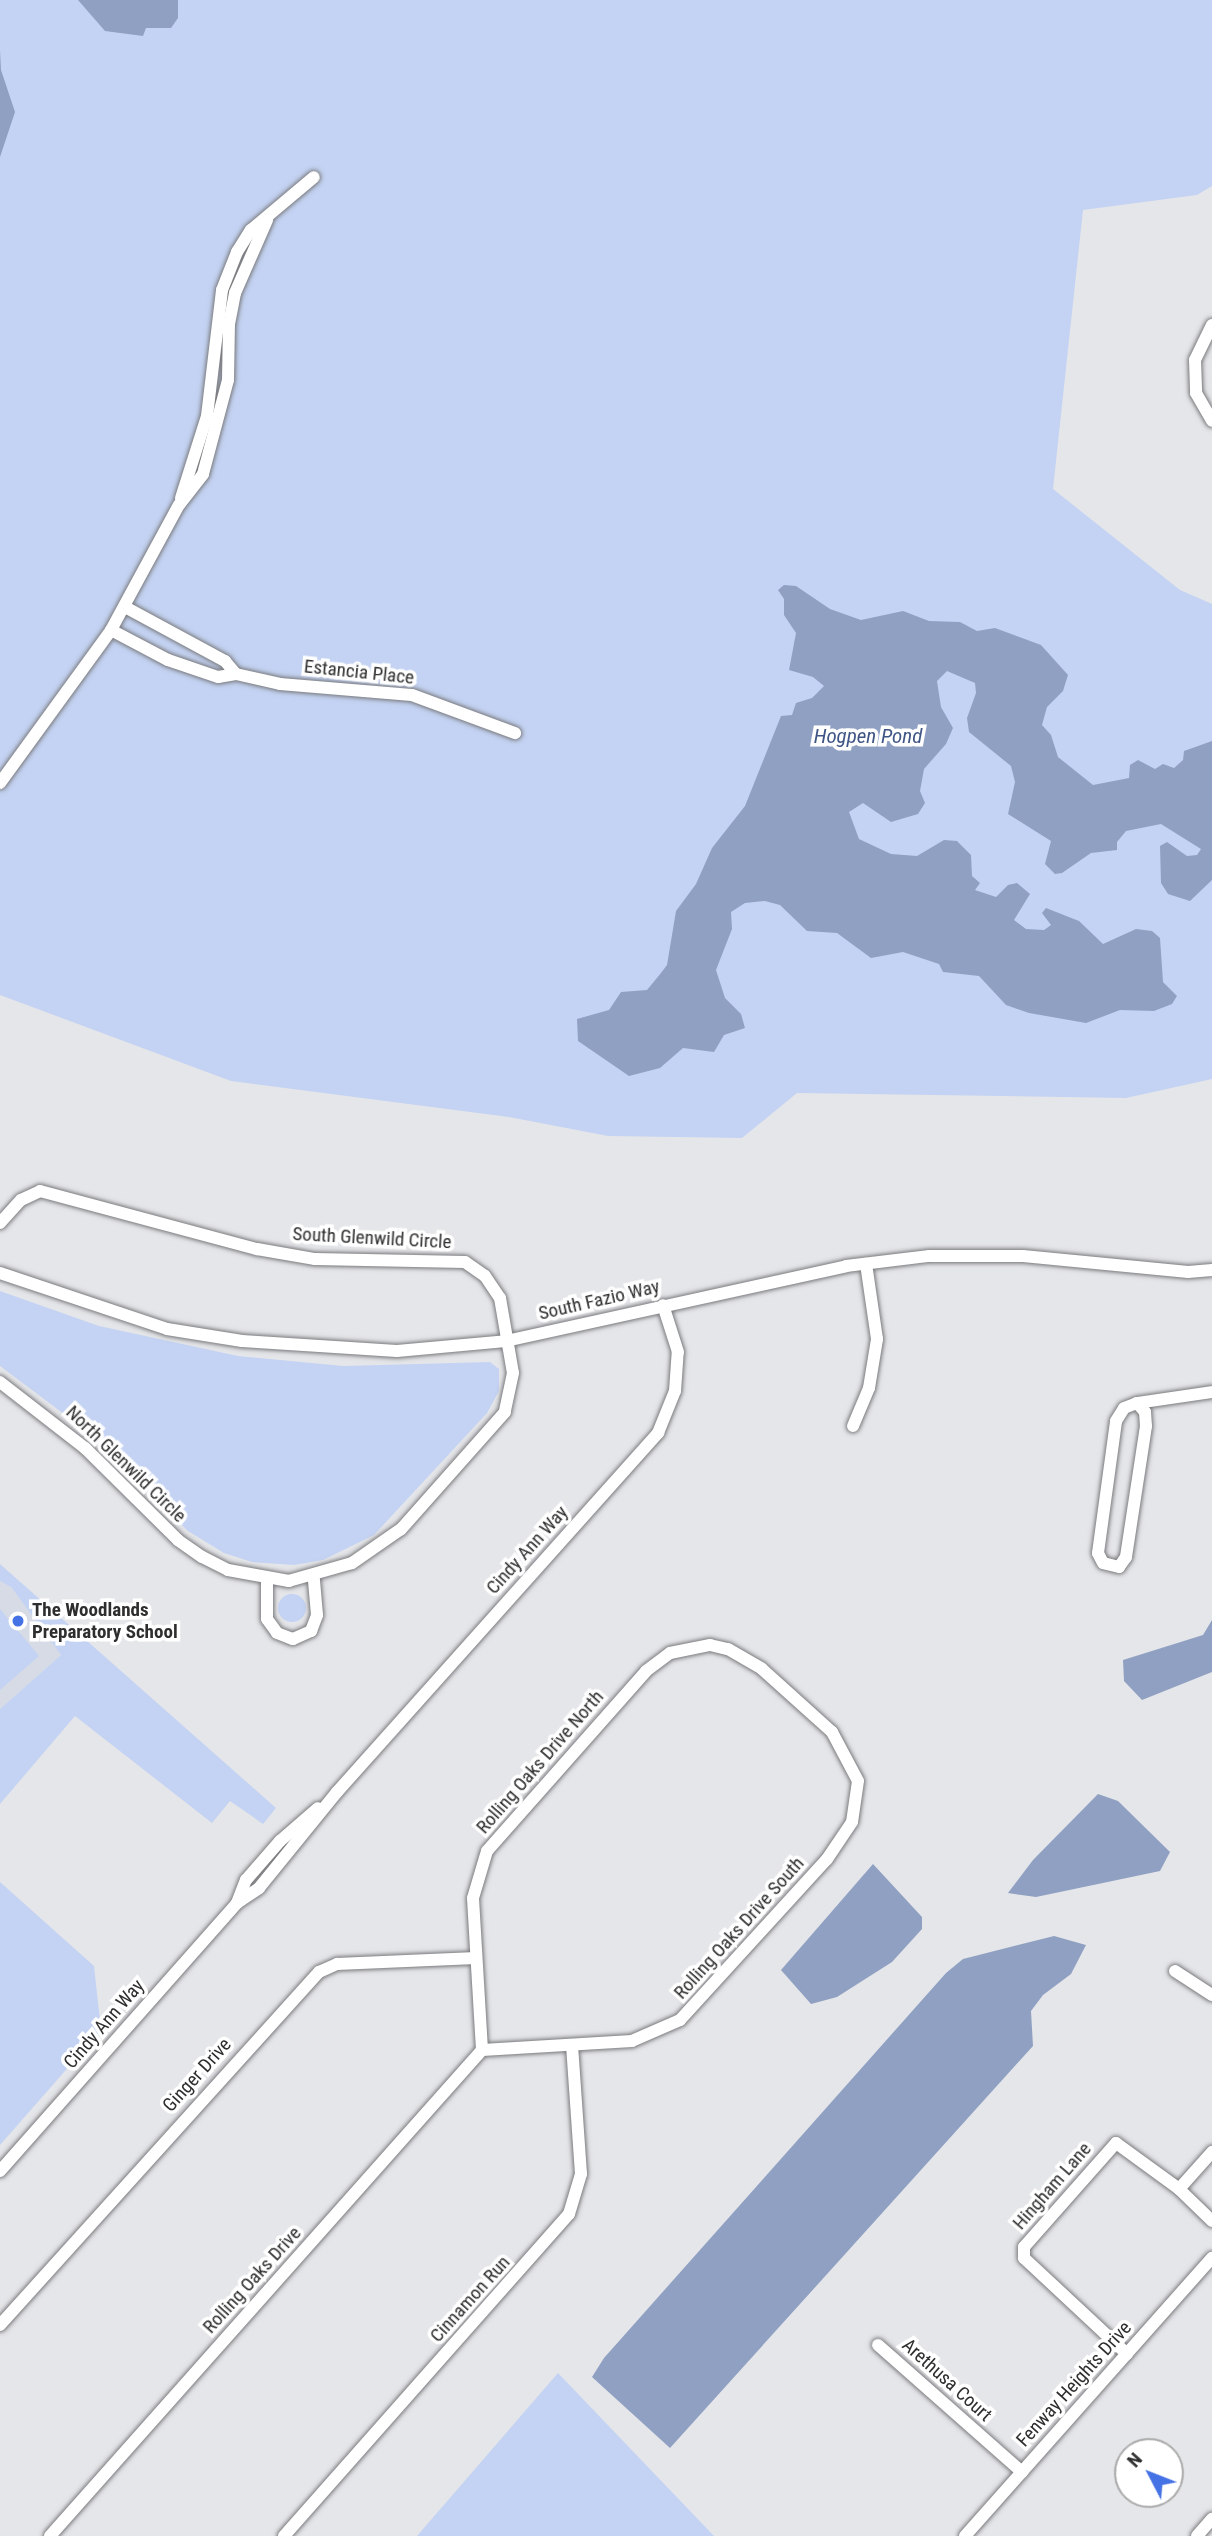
<!DOCTYPE html>
<html>
<head>
<meta charset="utf-8">
<style>
	body { margin:0 }
	#map { position:relative; width:1212px; height:2536px; overflow:hidden; background:#e5e6e9; font-family:"Roboto Condensed",sans-serif }
	div>[style] { position:absolute }
	.built>* { inset:0; background:#d6dbe5 }
	.green>* { inset:0; background:#c4d3f3 }
	.round { border-radius:50% }
	.water>* { inset:0; background:#8fa0c2 }
	.roads { filter:drop-shadow(0 0 2px #7a7b7e) drop-shadow(0 0 2px #7a7b7e) }
	.minor>* { height:12px; margin:-6px; padding:0 6px; transform-origin:6px; border-radius:6px; background:#fff }
	.dots>* { width:19px; height:19px; translate:-50% -50%; box-sizing:border-box; border:4px solid #fff; border-radius:50% }
	span { translate:-50% -50%; white-space:nowrap; text-align:center; line-height:1.15; -webkit-text-stroke:7px #fff; paint-order:stroke }
	.street-label { font-size:19px; color:#2e2e2f }
	.poi-label { font-size:19px; color:#2e2e2f; font-weight:700 }
	.left { translate:0 -50%; text-align:left }
	.water-label { font-size:21px; color:#3f5585; font-style:italic }
	.north { position:absolute; left:1114px; top:2438px; width:70px; height:70px; box-sizing:border-box; background:#fff; border:2px solid #ababac; border-radius:50%; rotate:312deg; font-size:19px; font-weight:700; line-height:28px; text-align:center; color:#2e2e2f }
	.north::after { content:''; display:block; margin:auto; width:24px; height:32px; background:#4572e4; clip-path:polygon(50% 0,100% 100%,50% 72%,0 100%) }
</style>
</head>
<body>
<div id="map">
	<div class="built">
		<div style="clip-path:polygon(0 1581px,11px 1587px,61px 1655px,0 1709px)"></div>
	</div>
	<div class="green">
		<div style="clip-path:polygon(0 0,1212px 0,1212px 186px,1197px 195px,1083px 210px,1053px 489px,1180px 590px,1212px 604px,1212px 1079px,1126px 1098px,797px 1093px,742px 1138px,608px 1136px,509px 1117px,231px 1081px,0 995px)"></div>
		<div style="clip-path:polygon(0 1291px,99px 1326px,238px 1356px,343px 1366px,490px 1362px,499px 1369px,499px 1391px,487px 1413px,374px 1535px,323px 1560px,294px 1565px,252px 1562px,224px 1553px,188px 1531px,80px 1426px,0 1366px)"></div>
		<div style="clip-path:polygon(0 1564px,276px 1808px,263px 1824px,230px 1801px,212px 1823px,75px 1716px,0 1804px,0 1709px,61px 1655px,11px 1587px,0 1581px)"></div>
		<div class="round" style="left:278px;top:1594px;width:28px;height:28px"></div>
		<div style="clip-path:polygon(0 1609px,39px 1656px,0 1690px)"></div>
		<div style="clip-path:polygon(0 1882px,94px 1966px,101px 2030px,0 2145px)"></div>
		<div style="clip-path:polygon(558px 2373px,714px 2536px,417px 2536px)"></div>
	</div>
	<div class="water">
		<div style="clip-path:polygon(78px 0,178px 0,178px 18px,171px 28px,146px 28px,143px 36px,105px 31px)"></div>
		<div style="clip-path:polygon(0 50px,1px 70px,15px 112px,0 157px)"></div>
		<div style="clip-path:polygon(784px 585px,796px 586px,830px 609px,861px 620px,903px 611px,929px 621px,960px 622px,977px 631px,995px 628px,1041px 645px,1068px 675px,1063px 691px,1047px 707px,1042px 725px,1051px 735px,1058px 757px,1093px 785px,1129px 778px,1130px 765px,1138px 760px,1155px 769px,1163px 764px,1174px 768px,1183px 760px,1184px 751px,1212px 741px,1212px 880px,1190px 901px,1168px 894px,1161px 883px,1160px 846px,1167px 842px,1187px 856px,1197px 855px,1201px 849px,1161px 824px,1126px 831px,1117px 842px,1117px 850px,1091px 853px,1062px 873px,1055px 874px,1045px 864px,1051px 841px,1008px 814px,1015px 782px,1011px 766px,969px 732px,967px 718px,976px 693px,975px 683px,947px 671px,937px 681px,941px 707px,953px 728px,946px 744px,924px 769px,920px 791px,925px 803px,918px 814px,891px 822px,863px 803px,849px 812px,859px 839px,891px 854px,917px 856px,944px 840px,957px 841px,971px 855px,972px 876px,980px 883px,975px 890px,996px 897px,1008px 885px,1017px 883px,1030px 894px,1014px 920px,1026px 929px,1044px 930px,1051px 925px,1042px 913px,1046px 908px,1079px 921px,1103px 944px,1136px 929px,1152px 931px,1160px 938px,1163px 982px,1177px 996px,1172px 1004px,1154px 1011px,1120px 1010px,1086px 1023px,1029px 1013px,1006px 1005px,979px 976px,943px 972px,939px 964px,903px 952px,871px 958px,837px 933px,807px 931px,780px 905px,765px 901px,745px 903px,731px 912px,732px 929px,716px 970px,725px 998px,741px 1014px,745px 1028px,724px 1035px,714px 1052px,683px 1048px,660px 1068px,629px 1076px,578px 1041px,577px 1019px,609px 1010px,621px 992px,647px 990px,661px 973px,667px 965px,676px 911px,696px 884px,712px 848px,745px 806px,781px 716px,792px 715px,796px 703px,812px 698px,824px 686px,813px 677px,789px 670px,796px 633px,784px 615px,784px 599px,778px 590px)"></div>
		<div style="clip-path:polygon(1212px 1620px,1212px 1672px,1142px 1700px,1124px 1681px,1123px 1660px,1203px 1635px)"></div>
		<div style="clip-path:polygon(1098px 1794px,1118px 1801px,1170px 1852px,1160px 1871px,1036px 1897px,1008px 1893px,1033px 1860px)"></div>
		<div style="clip-path:polygon(873px 1864px,922px 1917px,922px 1929px,892px 1962px,837px 1997px,811px 2004px,781px 1970px)"></div>
		<div style="clip-path:polygon(1054px 1936px,1086px 1945px,1071px 1974px,1043px 1995px,1031px 2011px,1033px 2046px,670px 2448px,592px 2377px,604px 2358px,946px 1973px,963px 1959px)"></div>
	</div>
	<div class="roads">
		<div class="minor">
			<div style="left:1212px;top:325px;width:39px;rotate:116deg"></div>
			<div style="left:1195px;top:360px;width:33px;rotate:88deg"></div>
			<div style="left:1196px;top:393px;width:32px;rotate:60deg"></div>
			<div style="left:181px;top:498px;width:86px;rotate:-72.4deg"></div>
			<div style="left:207px;top:416px;width:127px;rotate:-83.2deg"></div>
			<div style="left:222px;top:290px;width:41px;rotate:-68.5deg"></div>
			<div style="left:237px;top:252px;width:26px;rotate:-58deg"></div>
			<div style="left:251px;top:230px;width:82px;rotate:-40.1deg"></div>
			<div style="left:125px;top:607px;width:114px;rotate:28.4deg"></div>
			<div style="left:225px;top:661px;width:17px;rotate:50deg"></div>
			<div style="left:111px;top:630px;width:64px;rotate:27.8deg"></div>
			<div style="left:168px;top:660px;width:53px;rotate:18.8deg"></div>
			<div style="left:218px;top:677px;width:18px;rotate:-9deg"></div>
			<div style="left:236px;top:674px;width:45px;rotate:12.8deg"></div>
			<div style="left:280px;top:684px;width:132px;rotate:4.8deg"></div>
			<div style="left:412px;top:695px;width:110px;rotate:20.3deg"></div>
			<div style="left:0;top:783px;width:189px;rotate:-54deg"></div>
			<div style="left:111px;top:630px;width:142px;rotate:-61.5deg"></div>
			<div style="left:179px;top:505px;width:39px;rotate:-52deg"></div>
			<div style="left:203px;top:474px;width:97px;rotate:-75.1deg"></div>
			<div style="left:228px;top:380px;width:56px;rotate:-89deg"></div>
			<div style="left:229px;top:324px;width:32px;rotate:-79deg"></div>
			<div style="left:235px;top:293px;width:80px;rotate:-66.3deg"></div>
			<div style="left:0;top:1223px;width:31px;rotate:-48deg"></div>
			<div style="left:21px;top:1200px;width:21px;rotate:-25deg"></div>
			<div style="left:40px;top:1191px;width:225px;rotate:15deg"></div>
			<div style="left:257px;top:1249px;width:59px;rotate:9.8deg"></div>
			<div style="left:315px;top:1259px;width:150px;rotate:1.1deg"></div>
			<div style="left:465px;top:1262px;width:24px;rotate:35deg"></div>
			<div style="left:485px;top:1276px;width:27px;rotate:56deg"></div>
			<div style="left:500px;top:1298px;width:76px;rotate:80.2deg"></div>
			<div style="left:513px;top:1373px;width:40px;rotate:102deg"></div>
			<div style="left:505px;top:1412px;width:157px;rotate:131.6deg"></div>
			<div style="left:401px;top:1529px;width:60px;rotate:145.2deg"></div>
			<div style="left:352px;top:1563px;width:66px;rotate:164.1deg"></div>
			<div style="left:289px;top:1581px;width:62px;rotate:-169.8deg"></div>
			<div style="left:228px;top:1570px;width:29px;rotate:-153deg"></div>
			<div style="left:202px;top:1557px;width:29px;rotate:-145deg"></div>
			<div style="left:178px;top:1540px;width:131px;rotate:-135.3deg"></div>
			<div style="left:85px;top:1448px;width:108px;rotate:-142.2deg"></div>
			<div style="left:0;top:1273px;width:176px;rotate:18.5deg"></div>
			<div style="left:167px;top:1329px;width:76px;rotate:9.1deg"></div>
			<div style="left:242px;top:1341px;width:155px;rotate:3.7deg"></div>
			<div style="left:397px;top:1351px;width:109px;rotate:-5.2deg"></div>
			<div style="left:506px;top:1341px;width:348px;rotate:-12.4deg"></div>
			<div style="left:846px;top:1266px;width:84px;rotate:-6.9deg"></div>
			<div style="left:929px;top:1256px;width:94px"></div>
			<div style="left:1023px;top:1256px;width:166px;rotate:5.5deg"></div>
			<div style="left:1188px;top:1272px;width:24px;rotate:-5deg"></div>
			<div style="left:1137px;top:1403px;width:12px;rotate:48deg"></div>
			<div style="left:1145px;top:1412px;width:14px;rotate:86deg"></div>
			<div style="left:1146px;top:1426px;width:133px;rotate:98.7deg"></div>
			<div style="left:1126px;top:1557px;width:12px;rotate:125deg"></div>
			<div style="left:1119px;top:1567px;width:16px;rotate:-166deg"></div>
			<div style="left:1103px;top:1563px;width:11px;rotate:-117deg"></div>
			<div style="left:1098px;top:1553px;width:133px;rotate:-82.2deg"></div>
			<div style="left:1116px;top:1421px;width:15px;rotate:-58deg"></div>
			<div style="left:1124px;top:1408px;width:14px;rotate:-21deg"></div>
			<div style="left:1137px;top:1403px;width:76px;rotate:-8.3deg"></div>
			<div style="left:853px;top:1426px;width:41px;rotate:-67.2deg"></div>
			<div style="left:869px;top:1388px;width:50px;rotate:-80.7deg"></div>
			<div style="left:877px;top:1339px;width:76px;rotate:-98.3deg"></div>
			<div style="left:267px;top:1580px;width:39px;rotate:90deg"></div>
			<div style="left:267px;top:1619px;width:17px;rotate:54deg"></div>
			<div style="left:277px;top:1633px;width:17px;rotate:21deg"></div>
			<div style="left:293px;top:1639px;width:20px;rotate:-24deg"></div>
			<div style="left:311px;top:1631px;width:17px;rotate:-69deg"></div>
			<div style="left:317px;top:1615px;width:38px;rotate:-95deg"></div>
			<div style="left:710px;top:1645px;width:18px;rotate:13deg"></div>
			<div style="left:728px;top:1649px;width:39px;rotate:30deg"></div>
			<div style="left:762px;top:1669px;width:94px;rotate:42deg"></div>
			<div style="left:832px;top:1732px;width:55px;rotate:62deg"></div>
			<div style="left:858px;top:1781px;width:41px;rotate:98.3deg"></div>
			<div style="left:852px;top:1822px;width:45px;rotate:124deg"></div>
			<div style="left:827px;top:1859px;width:218px;rotate:132.4deg"></div>
			<div style="left:680px;top:2020px;width:52px;rotate:156.4deg"></div>
			<div style="left:632px;top:2041px;width:150px;rotate:176.6deg"></div>
			<div style="left:482px;top:2050px;width:152px;rotate:-93.4deg"></div>
			<div style="left:473px;top:1898px;width:49px;rotate:-73.4deg"></div>
			<div style="left:487px;top:1851px;width:240px;rotate:-48.5deg"></div>
			<div style="left:646px;top:1671px;width:30px;rotate:-37deg"></div>
			<div style="left:670px;top:1653px;width:41px;rotate:-11.3deg"></div>
			<div style="left:237px;top:1903px;width:25px;rotate:-69deg"></div>
			<div style="left:246px;top:1880px;width:52px;rotate:-48.9deg"></div>
			<div style="left:280px;top:1841px;width:50px;rotate:-41deg"></div>
			<div style="left:1175px;top:1971px;width:44px;rotate:33deg"></div>
			<div style="left:0;top:2171px;width:358px;rotate:-48.5deg"></div>
			<div style="left:237px;top:1903px;width:27px;rotate:-34deg"></div>
			<div style="left:259px;top:1888px;width:124px;rotate:-50.9deg"></div>
			<div style="left:337px;top:1792px;width:482px;rotate:-48.2deg"></div>
			<div style="left:658px;top:1433px;width:45px;rotate:-68deg"></div>
			<div style="left:675px;top:1391px;width:39px;rotate:-86deg"></div>
			<div style="left:678px;top:1352px;width:49px;rotate:-107.7deg"></div>
			<div style="left:1179px;top:2189px;width:50px;rotate:-48.3deg"></div>
			<div style="left:0;top:2325px;width:476px;rotate:-47.9deg"></div>
			<div style="left:319px;top:1972px;width:20px;rotate:-24deg"></div>
			<div style="left:337px;top:1964px;width:139px;rotate:-2.5deg"></div>
			<div style="left:878px;top:2345px;width:192px;rotate:41.4deg"></div>
			<div style="left:1127px;top:2354px;width:141px;rotate:-137deg"></div>
			<div style="left:1024px;top:2258px;width:11px;rotate:-90deg"></div>
			<div style="left:1024px;top:2247px;width:139px;rotate:-48.5deg"></div>
			<div style="left:1116px;top:2143px;width:78px;rotate:36.1deg"></div>
			<div style="left:1179px;top:2189px;width:46px;rotate:44.1deg"></div>
			<div style="left:50px;top:2536px;width:650px;rotate:-48.37deg"></div>
			<div style="left:284px;top:2536px;width:430px;rotate:-48.5deg"></div>
			<div style="left:569px;top:2214px;width:42px;rotate:-73.3deg"></div>
			<div style="left:581px;top:2174px;width:128px;rotate:-94deg"></div>
			<div style="left:965px;top:2536px;width:372px;rotate:-48.4deg"></div>
			<div style="left:1197px;top:2536px;width:23px;rotate:-49deg"></div>
		</div>
	</div>
	<div class="dots">
		<div style="left:18px;top:1621px;background:#4572e4"></div>
	</div>
	<div class="street-label">
		<span style="left:359px;top:672px;rotate:6deg">Estancia Place</span>
		<span style="left:372px;top:1238px;rotate:3deg">South Glenwild Circle</span>
		<span style="left:599px;top:1300px;rotate:-13deg">South Fazio Way</span>
		<span style="left:126px;top:1464px;rotate:44deg">North Glenwild Circle</span>
		<span style="left:527px;top:1550px;rotate:-48deg">Cindy Ann Way</span>
		<span style="left:540px;top:1762px;rotate:-49deg">Rolling Oaks Drive North</span>
		<span style="left:739px;top:1928px;rotate:-48deg">Rolling Oaks Drive South</span>
		<span style="left:104px;top:2024px;rotate:-49deg">Cindy Ann Way</span>
		<span style="left:197px;top:2075px;rotate:-48deg">Ginger Drive</span>
		<span style="left:1052px;top:2186px;rotate:-49deg">Hingham Lane</span>
		<span style="left:252px;top:2280px;rotate:-48deg">Rolling Oaks Drive</span>
		<span style="left:470px;top:2299px;rotate:-48deg">Cinnamon Run</span>
		<span style="left:947px;top:2380px;rotate:42deg">Arethusa Court</span>
		<span style="left:1074px;top:2384px;rotate:-48deg">Fenway Heights Drive</span>
	</div>
	<div class="poi-label">
		<span class="left" style="left:32px;top:1621px">The Woodlands<br>Preparatory School</span>
	</div>
	<div class="water-label">
		<span style="left:868px;top:736px">Hogpen Pond</span>
	</div>
	<div class="north">N</div>
</div>
</body>
</html>
